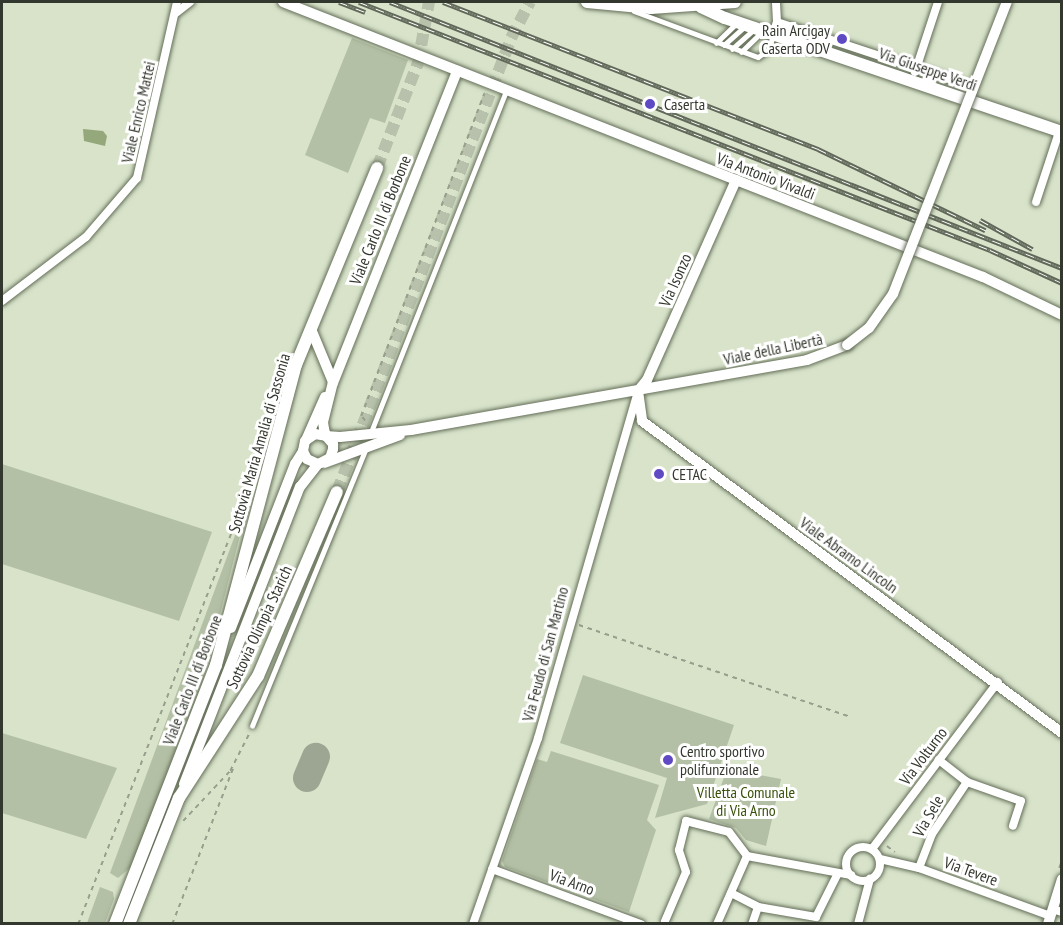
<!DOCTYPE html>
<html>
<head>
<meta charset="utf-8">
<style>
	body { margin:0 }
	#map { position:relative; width:1063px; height:925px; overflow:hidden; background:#d8e3ca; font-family:"PT Sans Narrow",sans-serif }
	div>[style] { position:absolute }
	.green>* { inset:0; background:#b4c0a5 }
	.water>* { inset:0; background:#95a87b }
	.taxiway>* { height:28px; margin:-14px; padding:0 14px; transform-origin:14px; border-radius:14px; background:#9ca692 }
	.secondary-tunnel>* { height:12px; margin-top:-6px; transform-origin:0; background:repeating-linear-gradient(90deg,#b7c1ab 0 12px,transparent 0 18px) }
	.path>* { height:1.5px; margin-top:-0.75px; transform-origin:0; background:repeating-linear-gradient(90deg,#979f8c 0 4.5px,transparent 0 9px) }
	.roads { filter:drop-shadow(0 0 2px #646e58) drop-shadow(0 0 2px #646e58) }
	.service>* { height:4.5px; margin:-2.25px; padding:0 2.25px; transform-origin:2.25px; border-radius:2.25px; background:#fff }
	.minor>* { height:8px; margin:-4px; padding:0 4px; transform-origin:4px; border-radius:4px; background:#fff }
	.minor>.ring { margin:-4px; padding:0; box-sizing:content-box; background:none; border:8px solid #fff; border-radius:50% }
	.tertiary>* { height:10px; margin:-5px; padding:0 5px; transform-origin:5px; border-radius:5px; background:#fff }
	.secondary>* { height:12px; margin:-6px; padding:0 6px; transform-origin:6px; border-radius:6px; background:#fff }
	.rail>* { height:5px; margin-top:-2.5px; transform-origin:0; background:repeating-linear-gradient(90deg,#fff 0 9px,#61685a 0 18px); box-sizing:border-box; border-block:2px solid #61685a }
	.bridges { filter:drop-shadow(0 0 2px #646e58) drop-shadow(0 0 2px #646e58) }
	.tertiary-bridge>* { height:10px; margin:-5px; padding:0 5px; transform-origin:5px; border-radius:5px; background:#fff }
	.dots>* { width:16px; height:16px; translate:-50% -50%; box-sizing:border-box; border:3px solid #fff; border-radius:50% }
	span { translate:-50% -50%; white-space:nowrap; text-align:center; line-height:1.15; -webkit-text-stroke:6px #fff; paint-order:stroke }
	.poi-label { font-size:16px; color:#33382e }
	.right { translate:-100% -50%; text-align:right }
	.left { translate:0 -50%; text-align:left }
	.street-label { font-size:16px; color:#33382e }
	.park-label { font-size:16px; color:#39500a }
	.frame { position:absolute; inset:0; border:3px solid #33382e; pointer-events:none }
</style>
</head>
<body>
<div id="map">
	<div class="green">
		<div style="clip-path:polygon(352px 38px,408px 60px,385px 123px,370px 118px,348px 173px,305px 155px)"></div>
		<div style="clip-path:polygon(2px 464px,212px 532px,179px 621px,2px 564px)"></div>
		<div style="clip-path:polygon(251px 492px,202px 685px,131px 867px,118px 878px,110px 873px)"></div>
		<div style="clip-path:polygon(583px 675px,734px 725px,707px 804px,655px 818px,667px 778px,560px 743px)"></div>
		<div style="clip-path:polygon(2px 733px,117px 768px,86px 839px,2px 813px)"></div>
		<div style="clip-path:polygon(551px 751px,659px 785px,647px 820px,656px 830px,629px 912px,505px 867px,502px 861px,537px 759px,547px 762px)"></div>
		<div style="clip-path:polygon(727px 769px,781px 779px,766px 846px,746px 840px,736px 828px,709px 819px)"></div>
		<div style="clip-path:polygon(100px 887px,113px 892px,114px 899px,105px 923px,87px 923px)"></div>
	</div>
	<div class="water">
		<div style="clip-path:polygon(83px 129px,103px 131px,107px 136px,105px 146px,84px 141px)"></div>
	</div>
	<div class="taxiway">
		<div style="left:307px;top:778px;width:23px;rotate:-67deg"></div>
	</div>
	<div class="secondary-tunnel">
		<div style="left:377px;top:168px;width:113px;rotate:-68.7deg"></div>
		<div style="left:418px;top:63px;width:62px;rotate:-79.8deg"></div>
		<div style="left:337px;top:492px;width:486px;rotate:-69deg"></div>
		<div style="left:511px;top:38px;width:41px;rotate:-62.2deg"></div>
	</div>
	<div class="path">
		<div style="left:365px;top:421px;width:6px;rotate:-129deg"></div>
		<div style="left:361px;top:416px;width:345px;rotate:-69.1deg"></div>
		<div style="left:579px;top:625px;width:287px;rotate:18.7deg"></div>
		<div style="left:183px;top:821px;width:69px;rotate:-46.8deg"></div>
		<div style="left:230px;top:771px;width:44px;rotate:-62.9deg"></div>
		<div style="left:887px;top:846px;width:10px;rotate:37deg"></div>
		<div style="left:1059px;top:868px;width:9px;rotate:-69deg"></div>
		<div style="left:78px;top:924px;width:479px;rotate:-68.6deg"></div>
		<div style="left:172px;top:924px;width:168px;rotate:-68.6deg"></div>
	</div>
	<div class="roads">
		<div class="service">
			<div style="left:634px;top:11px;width:132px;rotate:20.4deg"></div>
			<div style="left:758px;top:57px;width:12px;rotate:-35deg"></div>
			<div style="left:768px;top:50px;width:15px;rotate:-70deg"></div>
			<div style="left:716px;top:43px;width:28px;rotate:-44deg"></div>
			<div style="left:724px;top:45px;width:27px;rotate:-42deg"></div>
			<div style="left:732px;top:49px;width:27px;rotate:-42deg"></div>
			<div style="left:741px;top:52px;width:28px;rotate:-44deg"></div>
			<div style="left:371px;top:432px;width:367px;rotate:-68.4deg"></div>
			<div style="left:252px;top:726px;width:297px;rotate:-67.7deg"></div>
		</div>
		<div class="minor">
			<div style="left:176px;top:13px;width:18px;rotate:-38deg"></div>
			<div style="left:777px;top:22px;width:197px;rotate:18.3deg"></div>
			<div style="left:773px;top:34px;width:13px;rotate:-72deg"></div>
			<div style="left:777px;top:22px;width:20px;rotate:-93deg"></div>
			<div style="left:915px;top:72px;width:74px;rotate:-71.8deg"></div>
			<div style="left:1036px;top:202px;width:74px;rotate:-71.8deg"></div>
			<div style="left:2px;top:301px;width:106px;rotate:-37.3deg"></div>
			<div style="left:86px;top:237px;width:78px;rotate:-49.2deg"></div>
			<div style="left:137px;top:178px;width:180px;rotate:-77.2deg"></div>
			<div style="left:967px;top:782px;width:57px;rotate:19.4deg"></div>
			<div style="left:1021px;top:801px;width:26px;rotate:108deg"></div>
			<div class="ring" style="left:846px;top:847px;width:26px;height:26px"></div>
			<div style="left:872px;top:849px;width:209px;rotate:-53deg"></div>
			<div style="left:880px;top:859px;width:40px;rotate:13deg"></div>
			<div style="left:919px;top:868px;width:140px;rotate:20.1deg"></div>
			<div style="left:919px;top:868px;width:36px;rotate:-69deg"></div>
			<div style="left:932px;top:834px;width:63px;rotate:-56.1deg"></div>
			<div style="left:967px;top:782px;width:36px;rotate:-142deg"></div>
			<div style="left:492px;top:869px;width:159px;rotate:20.3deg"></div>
			<div style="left:731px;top:893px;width:30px;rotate:27deg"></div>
			<div style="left:758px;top:907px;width:18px;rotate:109deg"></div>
			<div style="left:758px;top:907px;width:59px;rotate:9.8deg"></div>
			<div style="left:816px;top:917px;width:49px;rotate:-63.4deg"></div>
			<div style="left:1052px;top:909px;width:10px;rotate:17deg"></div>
			<div style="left:665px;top:921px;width:53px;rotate:-66.8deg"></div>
			<div style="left:686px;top:872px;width:23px;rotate:-108deg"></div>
			<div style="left:679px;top:850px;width:30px;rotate:-76deg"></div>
			<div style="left:686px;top:821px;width:44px;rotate:14.3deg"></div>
			<div style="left:729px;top:832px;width:30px;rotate:53deg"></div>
			<div style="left:473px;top:924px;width:197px;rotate:-70.7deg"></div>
			<div style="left:538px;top:738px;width:358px;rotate:-73.9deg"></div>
			<div style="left:717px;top:924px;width:74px;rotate:-66.2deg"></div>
			<div style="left:747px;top:856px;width:106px;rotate:10.4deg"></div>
			<div style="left:858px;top:924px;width:47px;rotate:-75.1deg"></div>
		</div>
		<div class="tertiary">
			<div style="left:283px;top:2px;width:752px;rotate:21.45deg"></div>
			<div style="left:983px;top:277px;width:88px;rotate:25.7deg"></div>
			<div style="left:311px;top:329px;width:57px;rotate:67.5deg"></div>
			<div style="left:333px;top:382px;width:41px;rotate:104deg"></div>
			<div style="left:323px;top:422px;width:7px;rotate:82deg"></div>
			<div style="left:324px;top:429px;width:7px;rotate:74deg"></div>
			<div style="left:326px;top:436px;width:11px;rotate:49deg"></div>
			<div style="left:333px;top:444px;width:5px;rotate:90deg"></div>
			<div style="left:333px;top:449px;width:9px;rotate:108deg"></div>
			<div style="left:330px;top:458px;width:13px;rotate:153deg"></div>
			<div style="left:318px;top:464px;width:12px;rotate:-156deg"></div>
			<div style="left:307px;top:459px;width:9px;rotate:-117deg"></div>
			<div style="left:303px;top:451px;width:10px;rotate:-79deg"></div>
			<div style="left:305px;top:441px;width:12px;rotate:-35deg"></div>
			<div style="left:315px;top:434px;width:11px;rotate:10deg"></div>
			<div style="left:326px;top:436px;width:14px;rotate:4deg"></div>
			<div style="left:340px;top:437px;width:71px;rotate:-5.6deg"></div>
			<div style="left:411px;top:430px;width:402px;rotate:-10deg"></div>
			<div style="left:807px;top:360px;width:43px;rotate:-20.6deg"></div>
			<div style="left:333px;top:383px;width:336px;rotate:-68.3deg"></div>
			<div style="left:638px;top:391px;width:30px;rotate:82deg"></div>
			<div style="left:642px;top:421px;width:523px;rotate:36.61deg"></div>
			<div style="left:638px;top:391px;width:14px;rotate:-51deg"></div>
			<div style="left:647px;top:380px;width:219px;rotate:-66deg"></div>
			<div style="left:306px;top:440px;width:47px;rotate:-66.2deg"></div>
			<div style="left:324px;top:463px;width:81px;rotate:-20.2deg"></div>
			<div style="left:231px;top:628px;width:176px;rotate:-68.7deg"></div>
			<div style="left:295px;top:464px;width:15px;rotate:-58deg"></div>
			<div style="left:184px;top:784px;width:319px;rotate:-68.7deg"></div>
			<div style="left:300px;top:487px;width:29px;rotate:-52deg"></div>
			<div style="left:1048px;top:924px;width:47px;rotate:-72.7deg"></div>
		</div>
		<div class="secondary">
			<div style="left:587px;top:2px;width:64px;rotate:5.4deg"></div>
			<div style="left:651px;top:8px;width:84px;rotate:-4.1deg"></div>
			<div style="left:701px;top:7px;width:26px;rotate:25deg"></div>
			<div style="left:725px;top:18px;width:356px;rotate:18.7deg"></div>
			<div style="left:115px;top:924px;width:278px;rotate:-68.7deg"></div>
			<div style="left:216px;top:665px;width:310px;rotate:-75.1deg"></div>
			<div style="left:296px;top:365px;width:213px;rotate:-67.6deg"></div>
			<div style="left:129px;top:924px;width:136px;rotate:-68.4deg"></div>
			<div style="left:179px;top:798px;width:145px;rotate:-57.1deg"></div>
			<div style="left:258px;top:676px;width:200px;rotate:-66.8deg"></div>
		</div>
	</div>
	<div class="rail">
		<div style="left:339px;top:2px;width:28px;rotate:21deg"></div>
		<div style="left:359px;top:2px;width:678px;rotate:21.46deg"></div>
		<div style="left:990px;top:250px;width:79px;rotate:24.6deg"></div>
		<div style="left:390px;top:2px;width:723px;rotate:21.6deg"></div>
		<div style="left:443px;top:2px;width:403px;rotate:21.4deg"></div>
		<div style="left:818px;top:149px;width:186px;rotate:25.9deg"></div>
		<div style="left:980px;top:220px;width:60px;rotate:29.1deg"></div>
	</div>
	<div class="bridges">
		<div class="tertiary-bridge">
			<div style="left:847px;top:345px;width:28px;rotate:-38deg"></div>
			<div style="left:869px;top:328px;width:42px;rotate:-54.8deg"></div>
			<div style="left:893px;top:294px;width:313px;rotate:-68.7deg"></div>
		</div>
	</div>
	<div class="dots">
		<div style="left:842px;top:39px;background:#604ac3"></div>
		<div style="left:650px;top:104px;background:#604ac3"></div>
		<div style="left:659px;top:474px;background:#604ac3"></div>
		<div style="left:668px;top:760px;background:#604ac3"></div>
	</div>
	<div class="poi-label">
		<span class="right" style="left:830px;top:39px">Rain Arcigay<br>Caserta ODV</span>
		<span class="left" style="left:664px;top:104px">Caserta</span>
		<span class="left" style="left:672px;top:474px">CETAC</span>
		<span class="left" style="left:680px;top:760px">Centro sportivo<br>polifunzionale</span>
	</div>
	<div class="street-label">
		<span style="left:928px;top:69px;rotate:19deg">Via Giuseppe Verdi</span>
		<span style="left:138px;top:112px;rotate:-77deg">Viale Enrico Mattei</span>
		<span style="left:766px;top:176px;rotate:21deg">Via Antonio Vivaldi</span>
		<span style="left:380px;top:220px;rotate:-68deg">Viale Carlo III di Borbone</span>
		<span style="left:675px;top:280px;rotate:-66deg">Via Isonzo</span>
		<span style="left:773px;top:349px;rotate:-12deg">Viale della Libertà</span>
		<span style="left:259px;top:443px;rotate:-74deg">Sottovia Maria Amalia di Sassonia</span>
		<span style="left:849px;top:555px;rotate:36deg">Viale Abramo Lincoln</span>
		<span style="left:259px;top:627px;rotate:-65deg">Sottovia Olimpia Starich</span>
		<span style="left:545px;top:654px;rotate:-75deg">Via Feudo di San Martino</span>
		<span style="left:192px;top:680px;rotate:-69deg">Viale Carlo III di Borbone</span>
		<span style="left:923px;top:756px;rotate:-53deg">Via Volturno</span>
		<span style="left:928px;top:816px;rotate:-60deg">Via Sele</span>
		<span style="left:971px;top:871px;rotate:20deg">Via Tevere</span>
		<span style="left:572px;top:882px;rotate:20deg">Via Arno</span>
	</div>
	<div class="park-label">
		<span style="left:746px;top:801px">Villetta Comunale<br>di Via Arno</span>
	</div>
	<div class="frame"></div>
</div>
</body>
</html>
